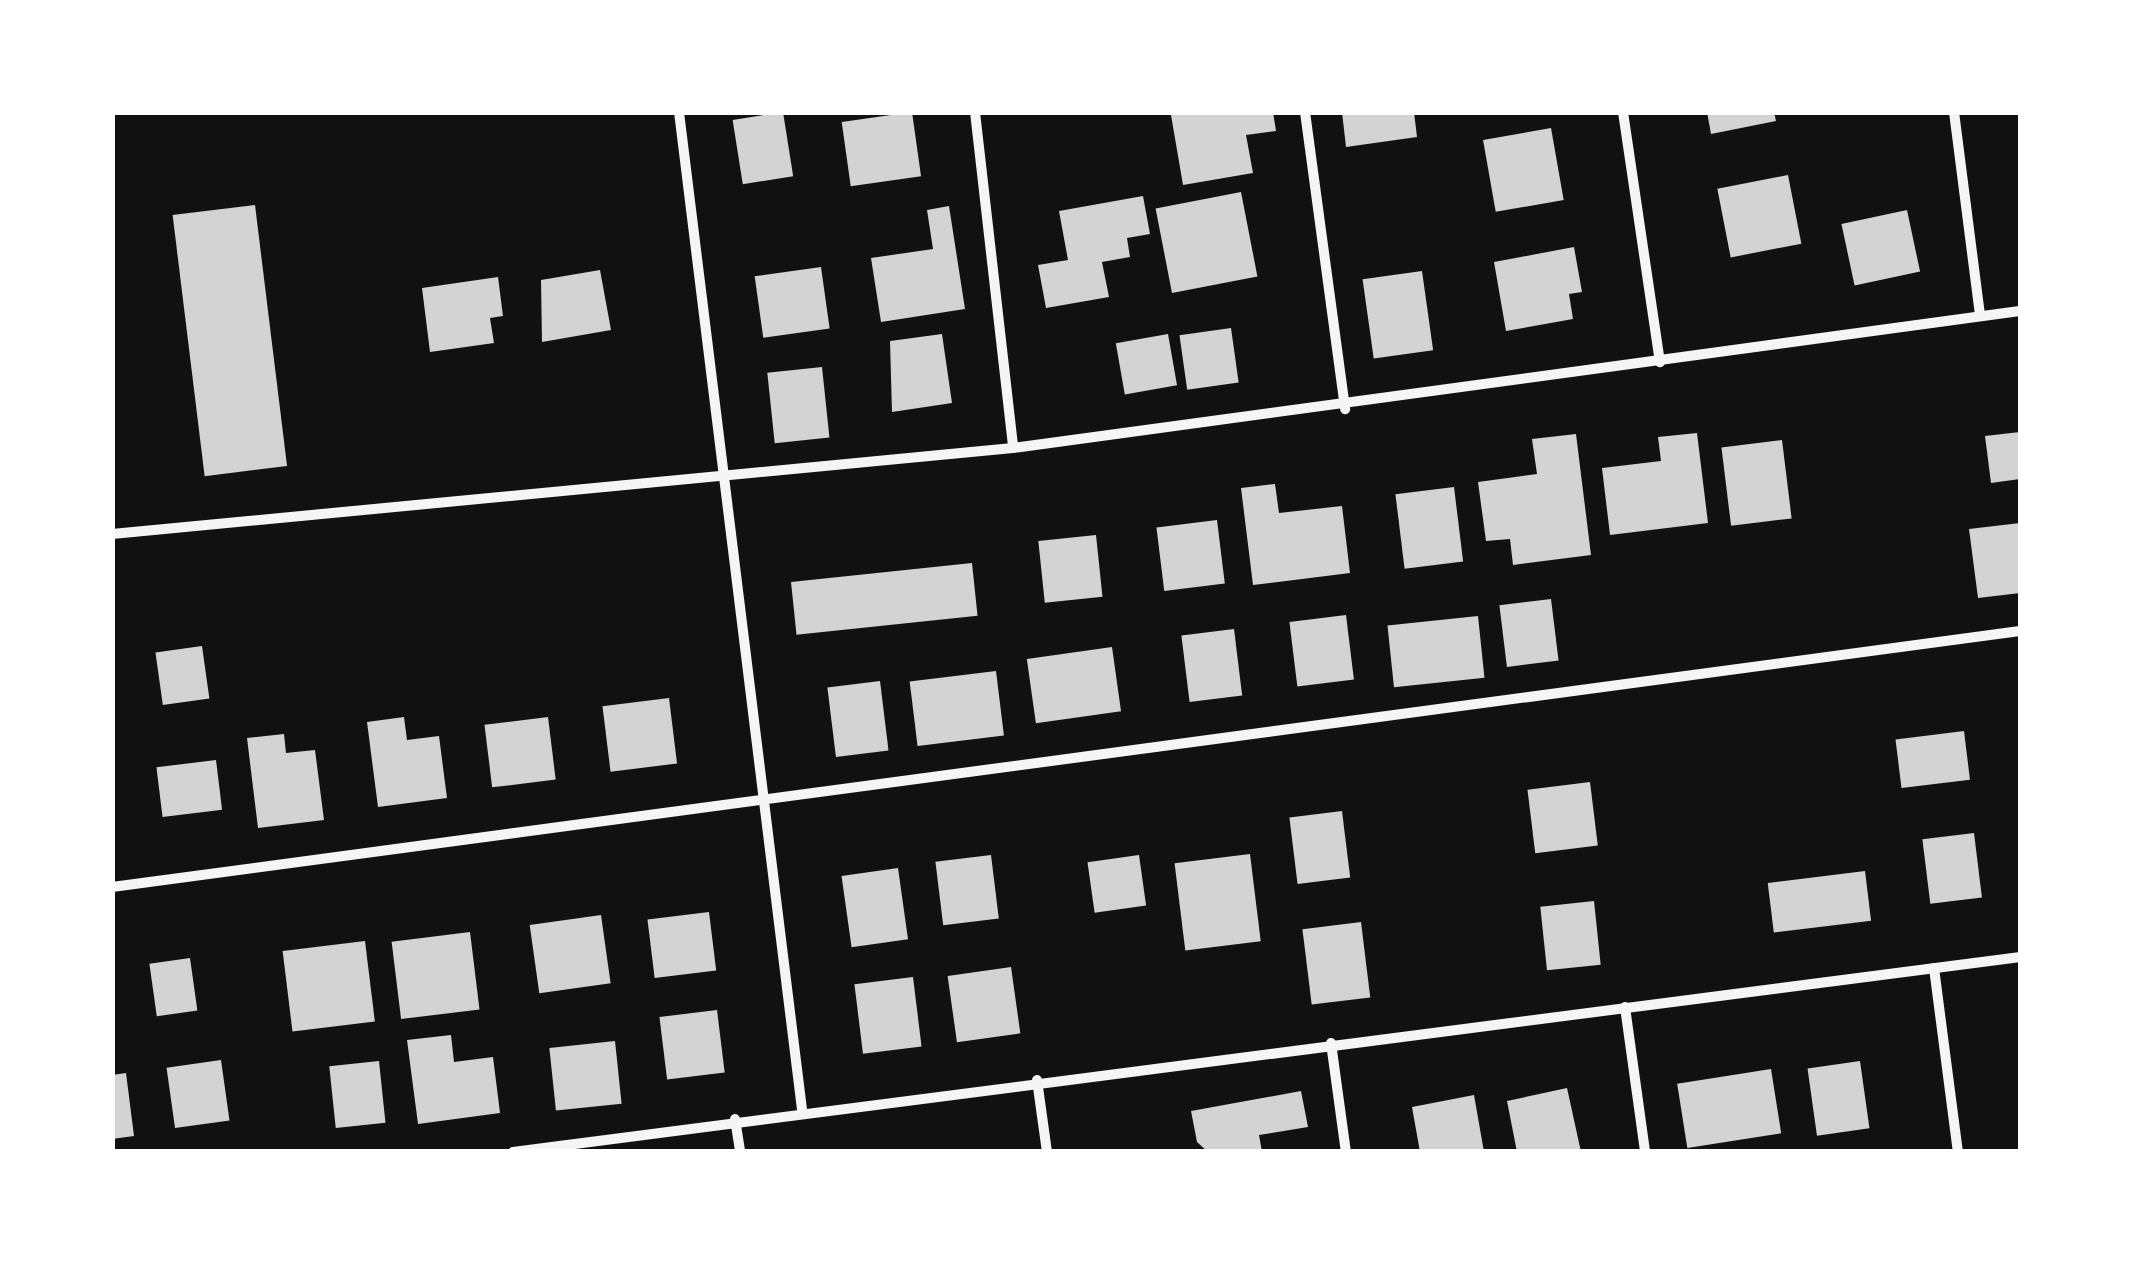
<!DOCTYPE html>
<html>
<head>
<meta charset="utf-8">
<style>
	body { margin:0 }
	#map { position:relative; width:2133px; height:1264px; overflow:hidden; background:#111; font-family:Overpass,sans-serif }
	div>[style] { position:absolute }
	.building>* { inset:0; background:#d3d3d3; transform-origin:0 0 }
	.minor>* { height:10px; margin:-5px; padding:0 5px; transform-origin:5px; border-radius:5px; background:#f5f5f5 }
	span { translate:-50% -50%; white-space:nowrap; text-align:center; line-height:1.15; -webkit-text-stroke:8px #fff; paint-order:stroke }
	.frame { position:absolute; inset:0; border:115px solid #fff; pointer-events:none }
</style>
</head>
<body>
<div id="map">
	<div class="building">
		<div style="left:783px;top:112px;width:65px;height:51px;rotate:81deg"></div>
		<div style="left:912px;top:112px;width:65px;height:71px;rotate:82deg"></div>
		<div style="clip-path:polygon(1156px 112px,1273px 112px,1276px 131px,1246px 135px,1253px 173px,1183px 185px,1171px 115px)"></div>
		<div style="clip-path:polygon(1342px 112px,1414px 112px,1417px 137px,1346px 147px)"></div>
		<div style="clip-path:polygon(1707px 112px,1774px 112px,1776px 121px,1711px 134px)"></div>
		<div style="left:1551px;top:128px;width:73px;height:69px;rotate:80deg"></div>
		<div style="left:1788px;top:175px;width:70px;height:72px;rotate:79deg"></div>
		<div style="left:1241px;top:192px;width:86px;height:87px;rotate:79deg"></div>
		<div style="clip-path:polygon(1143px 196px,1150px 234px,1127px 238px,1130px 257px,1102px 262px,1109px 297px,1046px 308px,1038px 265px,1068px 260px,1059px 211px)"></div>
		<div style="left:255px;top:205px;width:263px;height:83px;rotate:83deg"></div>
		<div style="clip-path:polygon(949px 206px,965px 309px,881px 322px,871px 258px,933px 249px,927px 210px)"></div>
		<div style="left:1907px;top:210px;width:63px;height:67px;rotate:78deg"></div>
		<div style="clip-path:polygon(1574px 247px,1582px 292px,1569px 294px,1573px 319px,1506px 331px,1494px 262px)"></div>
		<div style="left:821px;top:267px;width:62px;height:67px;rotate:82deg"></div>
		<div style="clip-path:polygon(600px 270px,611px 330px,542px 342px,541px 280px)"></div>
		<div style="left:1422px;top:271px;width:80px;height:60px;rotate:82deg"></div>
		<div style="clip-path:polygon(498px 277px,503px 316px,490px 318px,494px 343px,430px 352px,422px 288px)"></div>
		<div style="left:1231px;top:328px;width:55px;height:52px;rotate:82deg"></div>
		<div style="clip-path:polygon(942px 334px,952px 403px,892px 412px,890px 341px)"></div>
		<div style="left:1168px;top:334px;width:52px;height:53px;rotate:80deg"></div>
		<div style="left:822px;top:367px;width:71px;height:55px;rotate:84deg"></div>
		<div style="clip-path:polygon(2020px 432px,2020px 479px,1991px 483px,1985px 436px)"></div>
		<div style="clip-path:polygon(1697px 433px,1708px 523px,1610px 535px,1602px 468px,1661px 461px,1658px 437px)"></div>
		<div style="clip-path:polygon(1576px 434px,1591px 555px,1513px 565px,1510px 539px,1486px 541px,1478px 482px,1537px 474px,1532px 439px)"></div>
		<div style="left:1782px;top:440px;width:79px;height:61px;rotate:83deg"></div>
		<div style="clip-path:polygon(1275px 484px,1279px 513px,1342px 506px,1350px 573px,1253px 585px,1241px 488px)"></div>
		<div style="left:1454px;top:487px;width:75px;height:59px;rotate:83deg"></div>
		<div style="left:1217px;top:520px;width:64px;height:61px;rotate:83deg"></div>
		<div style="clip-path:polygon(2020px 523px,2020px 593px,1978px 598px,1969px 529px)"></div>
		<div style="left:1096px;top:535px;width:62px;height:58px;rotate:84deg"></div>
		<div style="left:972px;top:563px;width:53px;height:182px;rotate:84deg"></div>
		<div style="left:1551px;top:599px;width:62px;height:52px;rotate:83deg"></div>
		<div style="left:1346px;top:615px;width:65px;height:57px;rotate:83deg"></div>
		<div style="left:1478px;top:616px;width:62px;height:91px;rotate:84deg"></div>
		<div style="left:1234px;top:629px;width:67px;height:53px;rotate:83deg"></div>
		<div style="left:202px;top:646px;width:53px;height:47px;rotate:82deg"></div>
		<div style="left:1112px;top:647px;width:65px;height:86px;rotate:82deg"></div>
		<div style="left:996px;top:671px;width:65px;height:87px;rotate:83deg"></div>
		<div style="left:880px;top:681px;width:70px;height:53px;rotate:83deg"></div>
		<div style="left:669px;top:698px;width:66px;height:67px;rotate:83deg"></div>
		<div style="clip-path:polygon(404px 717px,407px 740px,439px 736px,447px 798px,378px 807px,367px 722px)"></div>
		<div style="left:548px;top:717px;width:63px;height:64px;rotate:83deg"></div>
		<div style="left:1964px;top:731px;width:49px;height:69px;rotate:83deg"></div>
		<div style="clip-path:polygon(284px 734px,286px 753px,315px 750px,324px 820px,258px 828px,247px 738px)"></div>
		<div style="left:216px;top:760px;width:50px;height:60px;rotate:83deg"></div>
		<div style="left:1590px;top:782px;width:64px;height:63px;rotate:83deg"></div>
		<div style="left:1342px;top:811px;width:67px;height:53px;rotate:83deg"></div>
		<div style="left:1974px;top:833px;width:65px;height:52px;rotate:83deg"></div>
		<div style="left:1250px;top:854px;width:88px;height:76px;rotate:83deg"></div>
		<div style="left:991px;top:855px;width:64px;height:56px;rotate:83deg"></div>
		<div style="left:1139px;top:855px;width:51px;height:52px;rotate:82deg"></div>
		<div style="left:898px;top:868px;width:72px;height:57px;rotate:82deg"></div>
		<div style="left:1865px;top:871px;width:50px;height:98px;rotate:83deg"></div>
		<div style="left:1594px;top:901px;width:64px;height:54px;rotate:84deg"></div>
		<div style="left:709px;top:912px;width:59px;height:62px;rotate:83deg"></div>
		<div style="left:601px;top:915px;width:69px;height:72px;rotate:82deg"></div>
		<div style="left:1361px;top:922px;width:76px;height:59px;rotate:83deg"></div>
		<div style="left:470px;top:932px;width:78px;height:79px;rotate:83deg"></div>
		<div style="left:365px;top:941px;width:81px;height:83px;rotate:83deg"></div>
		<div style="left:190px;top:958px;width:53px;height:41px;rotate:82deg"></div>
		<div style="left:1011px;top:967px;width:67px;height:64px;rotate:82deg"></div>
		<div style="left:913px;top:977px;width:70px;height:59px;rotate:83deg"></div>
		<div style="left:717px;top:1010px;width:63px;height:58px;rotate:83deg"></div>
		<div style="clip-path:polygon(451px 1035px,454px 1062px,493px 1057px,500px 1113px,418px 1124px,407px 1040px)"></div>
		<div style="left:615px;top:1041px;width:63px;height:66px;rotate:84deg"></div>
		<div style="left:221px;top:1060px;width:61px;height:55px;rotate:82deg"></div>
		<div style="left:379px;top:1061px;width:62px;height:50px;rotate:84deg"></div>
		<div style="left:1860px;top:1061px;width:68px;height:53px;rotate:82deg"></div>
		<div style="left:1771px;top:1069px;width:65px;height:95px;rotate:81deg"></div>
		<div style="clip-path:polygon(126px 1073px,134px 1136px,112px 1139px,112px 1075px)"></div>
		<div style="clip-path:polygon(1567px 1088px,1581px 1152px,1517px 1152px,1507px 1101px)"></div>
		<div style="clip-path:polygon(1301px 1091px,1308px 1127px,1259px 1135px,1262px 1152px,1208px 1152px,1197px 1142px,1191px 1111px)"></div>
		<div style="clip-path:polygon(1474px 1095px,1484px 1152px,1420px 1152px,1412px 1107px)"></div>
	</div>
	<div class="minor">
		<div style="left:679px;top:112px;width:1005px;rotate:82.97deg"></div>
		<div style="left:975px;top:112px;width:338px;rotate:83.5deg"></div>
		<div style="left:1305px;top:112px;width:300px;rotate:82.3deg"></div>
		<div style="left:1623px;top:112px;width:253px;rotate:81.6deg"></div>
		<div style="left:1954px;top:112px;width:205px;rotate:82.7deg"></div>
		<div style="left:112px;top:534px;width:905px;rotate:-5.45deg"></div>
		<div style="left:1013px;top:448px;width:1016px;rotate:-7.75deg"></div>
		<div style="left:112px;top:887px;width:1925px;rotate:-7.64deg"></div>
		<div style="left:1934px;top:968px;width:186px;rotate:82.6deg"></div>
		<div style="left:1625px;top:1007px;width:146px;rotate:82.1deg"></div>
		<div style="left:1331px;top:1043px;width:110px;rotate:82.2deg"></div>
		<div style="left:1037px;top:1080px;width:73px;rotate:82.1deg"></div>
		<div style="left:735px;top:1119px;width:33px;rotate:81deg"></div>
		<div style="left:513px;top:1152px;width:1520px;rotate:-7.37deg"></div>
	</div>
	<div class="frame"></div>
</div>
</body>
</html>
